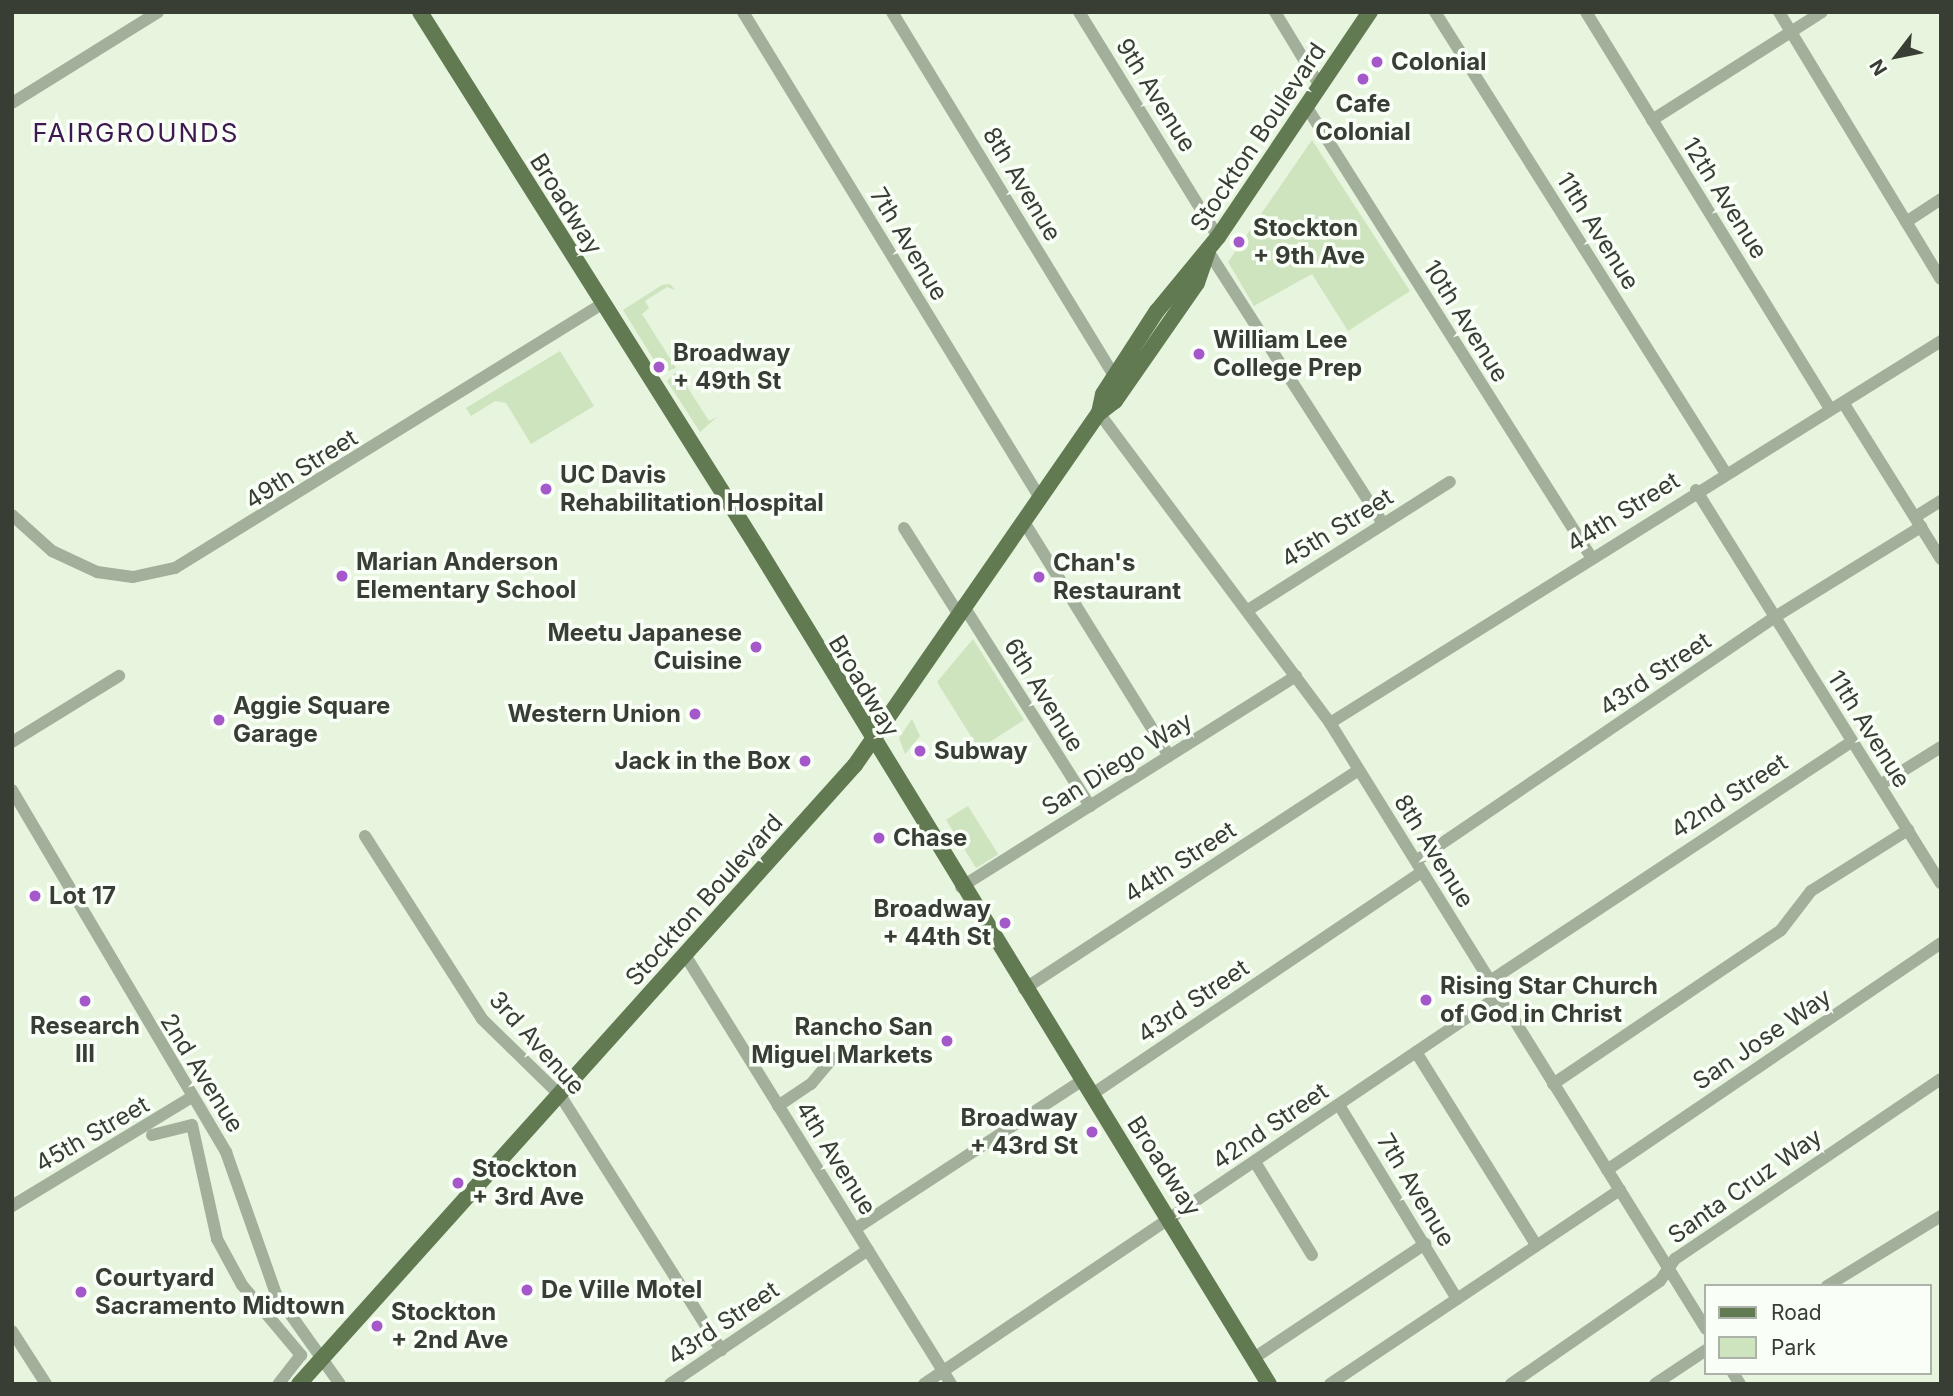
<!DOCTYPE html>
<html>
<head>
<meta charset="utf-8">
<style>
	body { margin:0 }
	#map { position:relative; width:1953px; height:1396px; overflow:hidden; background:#e7f4de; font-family:Inter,sans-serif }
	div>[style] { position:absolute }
	.green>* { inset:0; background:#cde4be; transform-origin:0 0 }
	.minor>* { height:12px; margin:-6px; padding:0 6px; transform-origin:6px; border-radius:6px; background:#a2af9a }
	.major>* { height:16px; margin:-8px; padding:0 8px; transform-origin:8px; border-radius:8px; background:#627a52 }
	.dots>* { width:19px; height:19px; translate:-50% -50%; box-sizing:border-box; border:4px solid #f9fff6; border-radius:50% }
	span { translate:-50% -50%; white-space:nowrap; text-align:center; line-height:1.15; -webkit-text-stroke:7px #f9fff6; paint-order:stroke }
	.poi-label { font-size:24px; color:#393e35; font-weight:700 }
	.left { translate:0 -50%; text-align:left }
	.right { translate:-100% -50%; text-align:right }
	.street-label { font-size:24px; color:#393e35 }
	.neighbourhood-label { font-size:26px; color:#3e194f; letter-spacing:2px }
	.frame { position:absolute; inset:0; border:14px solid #393e35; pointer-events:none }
	.legend { position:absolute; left:1704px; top:1284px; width:228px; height:91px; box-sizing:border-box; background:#f9fff6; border:2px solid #acb2a9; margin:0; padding:9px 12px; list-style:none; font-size:21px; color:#393e35 }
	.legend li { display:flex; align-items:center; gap:14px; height:35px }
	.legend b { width:35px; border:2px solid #acb2a9 }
	.north { position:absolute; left:1862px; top:21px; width:70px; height:70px; -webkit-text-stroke:5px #f9fff6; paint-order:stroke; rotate:238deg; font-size:19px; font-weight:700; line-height:28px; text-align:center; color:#393e35 }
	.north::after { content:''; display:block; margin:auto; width:24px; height:32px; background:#393e35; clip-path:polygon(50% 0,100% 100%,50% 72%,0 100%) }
</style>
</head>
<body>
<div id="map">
	<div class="green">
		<div style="clip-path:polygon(1312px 140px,1410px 291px,1348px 331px,1312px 274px,1254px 306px,1228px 262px)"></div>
		<div style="clip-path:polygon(662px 285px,670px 284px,675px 290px,667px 287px,645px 301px,649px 308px,642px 314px,676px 368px,662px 373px,623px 310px)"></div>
		<div style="clip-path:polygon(560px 351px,594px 406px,531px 444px,506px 403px,495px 401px,471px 416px,466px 408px)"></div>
		<div style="clip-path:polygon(677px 371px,709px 421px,717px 417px,700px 432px,667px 381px)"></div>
		<div style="clip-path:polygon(973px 639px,1024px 720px,979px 749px,937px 682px)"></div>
		<div style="clip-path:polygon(912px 719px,920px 736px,905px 754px,899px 738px)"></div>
		<div style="left:968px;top:806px;width:57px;height:26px;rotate:58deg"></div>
	</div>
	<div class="minor">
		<div style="left:743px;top:12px;width:570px;rotate:58.57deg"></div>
		<div style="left:892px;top:12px;width:429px;rotate:58.6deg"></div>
		<div style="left:1079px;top:12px;width:264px;rotate:58.3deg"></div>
		<div style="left:1275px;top:12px;width:87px;rotate:58.7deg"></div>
		<div style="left:1435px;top:12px;width:544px;rotate:57.77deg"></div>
		<div style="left:1586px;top:12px;width:462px;rotate:58.4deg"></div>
		<div style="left:1779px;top:12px;width:312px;rotate:58.8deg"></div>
		<div style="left:12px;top:103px;width:172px;rotate:-31.9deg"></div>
		<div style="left:1306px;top:106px;width:534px;rotate:57.71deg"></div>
		<div style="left:1652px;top:120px;width:201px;rotate:-32.4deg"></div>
		<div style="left:1906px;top:222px;width:42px;rotate:-33.3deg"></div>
		<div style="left:1208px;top:251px;width:324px;rotate:57.3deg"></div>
		<div style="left:1844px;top:404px;width:183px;rotate:58deg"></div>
		<div style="left:1099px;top:413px;width:387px;rotate:53.3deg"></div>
		<div style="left:1330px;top:723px;width:713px;rotate:58.18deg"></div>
		<div style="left:1696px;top:490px;width:463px;rotate:58.1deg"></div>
		<div style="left:12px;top:515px;width:54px;rotate:42deg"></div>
		<div style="left:52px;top:551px;width:50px;rotate:25deg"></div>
		<div style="left:97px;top:572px;width:36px;rotate:8deg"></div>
		<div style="left:133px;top:577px;width:43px;rotate:-12.1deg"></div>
		<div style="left:175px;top:568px;width:502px;rotate:-31.73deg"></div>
		<div style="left:1915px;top:517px;width:31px;rotate:-32deg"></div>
		<div style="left:1024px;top:522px;width:275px;rotate:58.2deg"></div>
		<div style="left:904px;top:528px;width:103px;rotate:57.7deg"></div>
		<div style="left:963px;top:605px;width:238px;rotate:57.7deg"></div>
		<div style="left:1248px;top:610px;width:239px;rotate:-32.4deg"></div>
		<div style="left:1330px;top:723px;width:721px;rotate:-32.01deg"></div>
		<div style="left:12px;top:742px;width:126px;rotate:-31.7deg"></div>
		<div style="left:1880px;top:785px;width:72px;rotate:-31.9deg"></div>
		<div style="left:12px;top:790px;width:421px;rotate:59.4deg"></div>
		<div style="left:226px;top:1152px;width:151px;rotate:70.6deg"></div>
		<div style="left:276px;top:1294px;width:110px;rotate:54.6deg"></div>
		<div style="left:365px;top:836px;width:217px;rotate:57.4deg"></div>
		<div style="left:482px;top:1019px;width:109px;rotate:44.3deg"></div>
		<div style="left:560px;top:1095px;width:302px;rotate:57.7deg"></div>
		<div style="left:1416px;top:861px;width:434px;rotate:-34.2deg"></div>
		<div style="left:1775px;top:617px;width:172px;rotate:-31.7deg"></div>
		<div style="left:961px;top:887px;width:396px;rotate:-32.2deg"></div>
		<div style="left:685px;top:955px;width:505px;rotate:58.2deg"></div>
		<div style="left:1490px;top:981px;width:434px;rotate:-33.5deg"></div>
		<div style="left:1024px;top:989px;width:400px;rotate:-33.2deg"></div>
		<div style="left:1416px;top:1052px;width:227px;rotate:58.1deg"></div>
		<div style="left:1553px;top:1084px;width:275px;rotate:-34deg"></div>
		<div style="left:1781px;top:930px;width:49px;rotate:-52.4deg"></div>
		<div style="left:1811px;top:891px;width:115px;rotate:-32.2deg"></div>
		<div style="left:1091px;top:1095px;width:399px;rotate:-34deg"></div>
		<div style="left:1339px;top:1105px;width:227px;rotate:58.7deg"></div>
		<div style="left:778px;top:1106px;width:40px;rotate:-34deg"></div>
		<div style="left:811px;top:1084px;width:34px;rotate:-50deg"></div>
		<div style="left:152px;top:1135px;width:41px;rotate:-14deg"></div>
		<div style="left:192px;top:1125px;width:117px;rotate:77.6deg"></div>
		<div style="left:217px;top:1239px;width:52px;rotate:61.5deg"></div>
		<div style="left:242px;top:1285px;width:92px;rotate:49.9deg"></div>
		<div style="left:301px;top:1355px;width:37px;rotate:128deg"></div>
		<div style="left:1255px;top:1162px;width:109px;rotate:58.5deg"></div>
		<div style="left:1607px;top:1170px;width:404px;rotate:-34.2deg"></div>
		<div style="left:12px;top:1206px;width:210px;rotate:-31.2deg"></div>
		<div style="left:855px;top:1229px;width:270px;rotate:-33.2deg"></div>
		<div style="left:1827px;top:1286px;width:134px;rotate:-31.6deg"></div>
		<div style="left:12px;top:1331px;width:63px;rotate:57.3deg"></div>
		<div style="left:1254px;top:1358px;width:206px;rotate:-33.7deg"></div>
		<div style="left:1733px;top:1373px;width:13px;rotate:58deg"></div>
		<div style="left:670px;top:1384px;width:239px;rotate:-34.1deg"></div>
		<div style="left:924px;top:1384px;width:694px;rotate:-34.01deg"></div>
		<div style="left:1330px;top:1384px;width:349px;rotate:-33.8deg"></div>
		<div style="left:1511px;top:1384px;width:181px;rotate:-34.7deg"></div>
		<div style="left:1660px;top:1281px;width:27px;rotate:-56deg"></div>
		<div style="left:1675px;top:1259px;width:321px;rotate:-34.1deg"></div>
		<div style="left:1655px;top:1384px;width:61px;rotate:-33.7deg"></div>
	</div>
	<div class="major">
		<div style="left:420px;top:12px;width:632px;rotate:57.79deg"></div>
		<div style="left:757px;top:547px;width:981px;rotate:58.55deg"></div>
		<div style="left:1099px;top:413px;width:19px;rotate:-78deg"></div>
		<div style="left:1103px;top:394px;width:99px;rotate:-57deg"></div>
		<div style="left:1157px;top:311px;width:96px;rotate:-50.5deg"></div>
		<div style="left:1218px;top:237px;width:272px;rotate:-56deg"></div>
		<div style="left:299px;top:1384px;width:832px;rotate:-48.07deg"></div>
		<div style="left:855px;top:765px;width:428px;rotate:-55.3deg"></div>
		<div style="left:1099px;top:413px;width:20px;rotate:-37deg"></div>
		<div style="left:1115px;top:401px;width:144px;rotate:-55.2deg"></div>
		<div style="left:1197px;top:283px;width:34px;rotate:-71deg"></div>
	</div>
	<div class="dots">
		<div style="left:1377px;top:62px;background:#a558ca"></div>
		<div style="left:1363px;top:79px;background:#a558ca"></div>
		<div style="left:1239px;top:242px;background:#a558ca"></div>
		<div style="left:1199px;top:354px;background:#a558ca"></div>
		<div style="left:659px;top:367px;background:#a558ca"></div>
		<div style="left:546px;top:489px;background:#a558ca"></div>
		<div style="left:342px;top:576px;background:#a558ca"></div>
		<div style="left:1039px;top:577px;background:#a558ca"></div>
		<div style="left:756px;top:647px;background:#a558ca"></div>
		<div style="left:695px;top:714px;background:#a558ca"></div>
		<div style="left:219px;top:720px;background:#a558ca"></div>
		<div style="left:920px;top:751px;background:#a558ca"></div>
		<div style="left:805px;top:761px;background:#a558ca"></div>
		<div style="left:879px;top:838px;background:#a558ca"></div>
		<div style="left:35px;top:896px;background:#a558ca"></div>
		<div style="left:1005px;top:923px;background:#a558ca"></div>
		<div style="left:1426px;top:1000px;background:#a558ca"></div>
		<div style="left:85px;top:1001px;background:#a558ca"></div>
		<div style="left:947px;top:1041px;background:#a558ca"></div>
		<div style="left:1092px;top:1132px;background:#a558ca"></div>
		<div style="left:458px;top:1183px;background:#a558ca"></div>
		<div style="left:527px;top:1290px;background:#a558ca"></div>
		<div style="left:81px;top:1292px;background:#a558ca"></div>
		<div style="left:377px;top:1326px;background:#a558ca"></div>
	</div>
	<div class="poi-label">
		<span class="left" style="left:1391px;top:62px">Colonial</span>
		<span style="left:1363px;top:118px">Cafe<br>Colonial</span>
		<span class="left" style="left:1253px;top:242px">Stockton<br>+ 9th Ave</span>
		<span class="left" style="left:1213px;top:354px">William Lee<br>College Prep</span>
		<span class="left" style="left:673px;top:367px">Broadway<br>+ 49th St</span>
		<span class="left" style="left:560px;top:489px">UC Davis<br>Rehabilitation Hospital</span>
		<span class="left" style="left:356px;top:576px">Marian Anderson<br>Elementary School</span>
		<span class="left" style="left:1053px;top:577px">Chan's<br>Restaurant</span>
		<span class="right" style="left:742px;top:647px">Meetu Japanese<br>Cuisine</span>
		<span class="left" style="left:233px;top:720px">Aggie Square<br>Garage</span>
		<span class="right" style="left:681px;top:714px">Western Union</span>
		<span class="left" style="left:934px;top:751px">Subway</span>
		<span class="right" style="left:791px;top:761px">Jack in the Box</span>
		<span class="left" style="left:893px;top:838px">Chase</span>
		<span class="left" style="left:49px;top:896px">Lot 17</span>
		<span class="right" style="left:991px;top:923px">Broadway<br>+ 44th St</span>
		<span class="left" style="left:1440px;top:1000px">Rising Star Church<br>of God in Christ</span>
		<span style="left:85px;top:1040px">Research<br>III</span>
		<span class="right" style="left:933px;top:1041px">Rancho San<br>Miguel Markets</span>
		<span class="right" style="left:1078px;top:1132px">Broadway<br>+ 43rd St</span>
		<span class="left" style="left:472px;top:1183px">Stockton<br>+ 3rd Ave</span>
		<span class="left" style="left:95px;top:1292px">Courtyard<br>Sacramento Midtown</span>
		<span class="left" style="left:541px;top:1290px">De Ville Motel</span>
		<span class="left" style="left:391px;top:1326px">Stockton<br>+ 2nd Ave</span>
	</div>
	<div class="street-label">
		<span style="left:1156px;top:95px;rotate:58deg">9th Avenue</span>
		<span style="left:1258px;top:137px;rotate:-56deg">Stockton Boulevard</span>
		<span style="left:1022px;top:184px;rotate:59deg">8th Avenue</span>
		<span style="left:1725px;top:198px;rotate:58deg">12th Avenue</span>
		<span style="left:566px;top:204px;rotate:58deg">Broadway</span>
		<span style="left:1598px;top:231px;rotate:58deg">11th Avenue</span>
		<span style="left:909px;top:244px;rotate:59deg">7th Avenue</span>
		<span style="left:1466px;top:321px;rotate:58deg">10th Avenue</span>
		<span style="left:301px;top:469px;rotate:-32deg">49th Street</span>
		<span style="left:1623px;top:512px;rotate:-32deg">44th Street</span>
		<span style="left:1337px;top:528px;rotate:-32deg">45th Street</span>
		<span style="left:1655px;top:674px;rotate:-34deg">43rd Street</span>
		<span style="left:864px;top:686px;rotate:59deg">Broadway</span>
		<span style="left:1044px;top:695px;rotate:58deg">6th Avenue</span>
		<span style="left:1869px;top:729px;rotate:58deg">11th Avenue</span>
		<span style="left:1117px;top:764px;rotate:-32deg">San Diego Way</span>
		<span style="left:1729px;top:796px;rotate:-33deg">42nd Street</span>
		<span style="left:1434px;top:851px;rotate:58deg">8th Avenue</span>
		<span style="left:1180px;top:862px;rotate:-33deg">44th Street</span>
		<span style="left:704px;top:900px;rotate:-48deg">Stockton Boulevard</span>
		<span style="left:1193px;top:1001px;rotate:-34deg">43rd Street</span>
		<span style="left:1762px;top:1039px;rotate:-34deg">San Jose Way</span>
		<span style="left:537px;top:1043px;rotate:48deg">3rd Avenue</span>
		<span style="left:202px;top:1073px;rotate:58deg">2nd Avenue</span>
		<span style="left:1270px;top:1126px;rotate:-34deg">42nd Street</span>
		<span style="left:92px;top:1134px;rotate:-30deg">45th Street</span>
		<span style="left:836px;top:1158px;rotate:58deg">4th Avenue</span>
		<span style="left:1164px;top:1166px;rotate:57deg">Broadway</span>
		<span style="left:1745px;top:1186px;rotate:-35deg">Santa Cruz Way</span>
		<span style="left:1416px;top:1190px;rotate:59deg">7th Avenue</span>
		<span style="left:723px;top:1323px;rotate:-34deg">43rd Street</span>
	</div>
	<div class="neighbourhood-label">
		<span style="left:136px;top:133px">FAIRGROUNDS</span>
	</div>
	<div class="frame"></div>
	<ul class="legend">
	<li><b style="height:9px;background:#627a52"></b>Road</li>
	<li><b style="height:19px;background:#cde4be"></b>Park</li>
	</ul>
	<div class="north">N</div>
</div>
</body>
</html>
